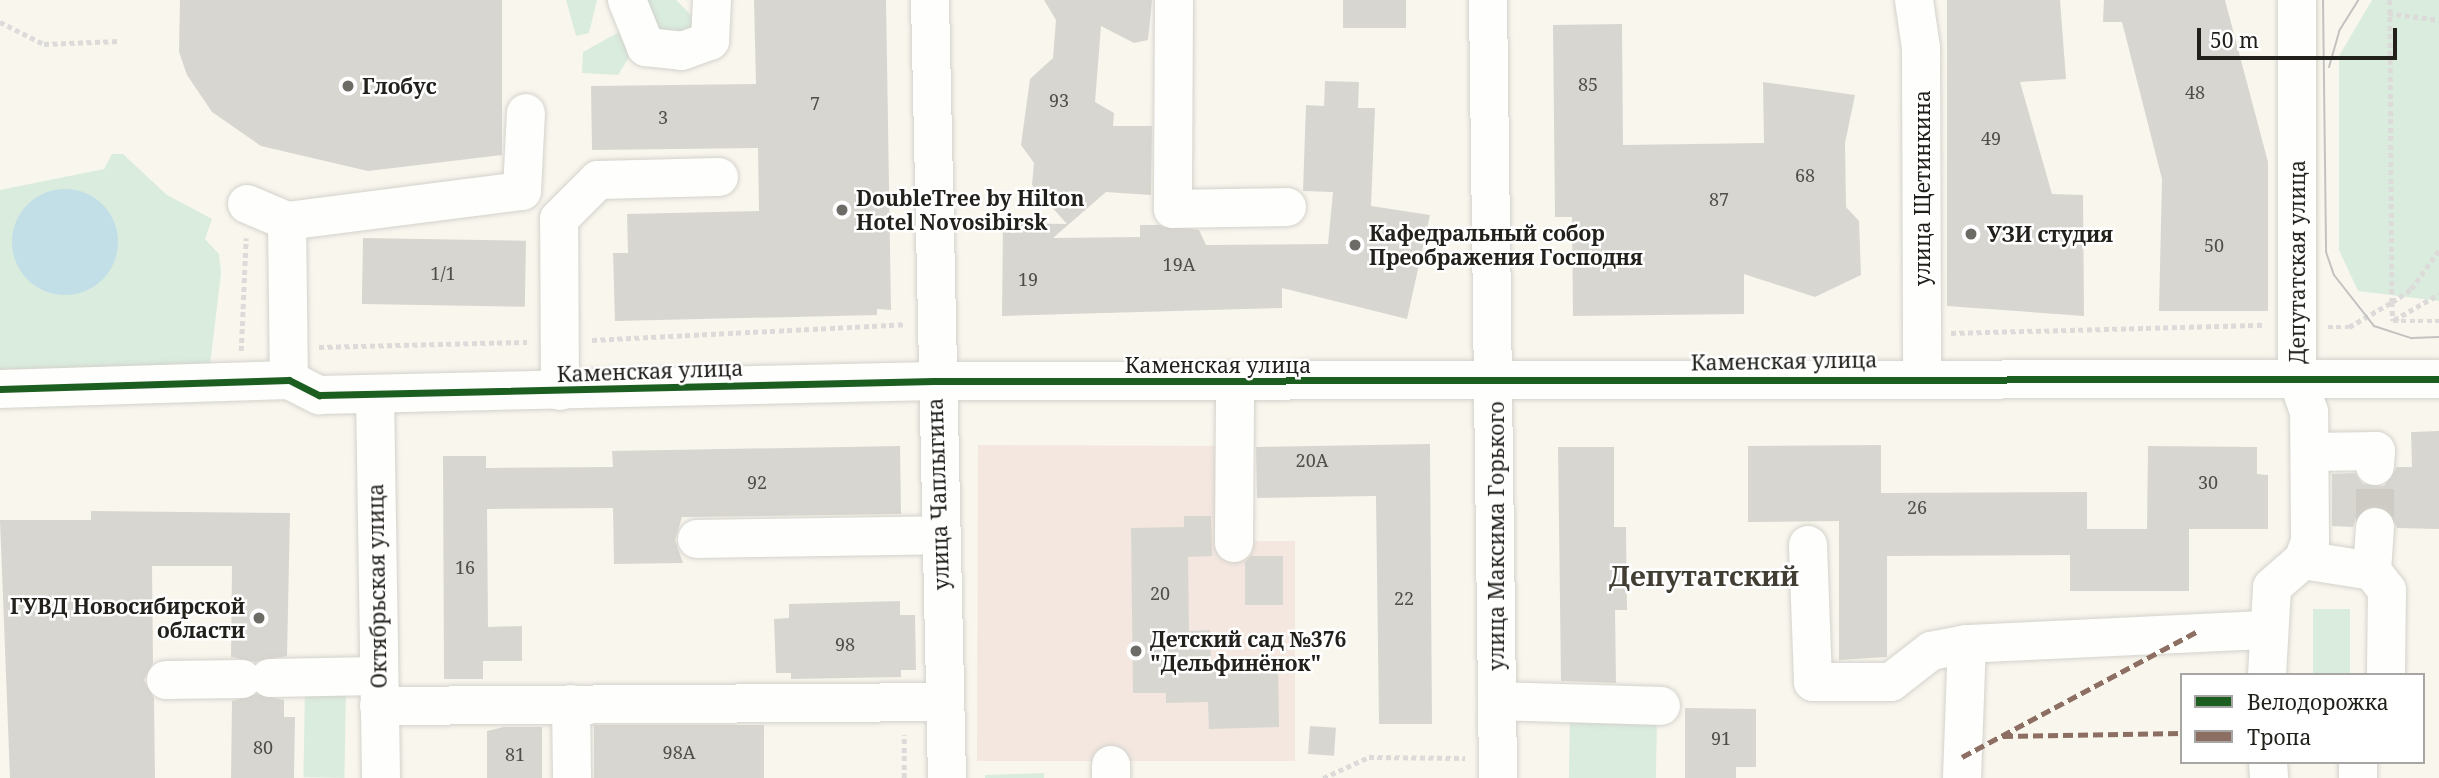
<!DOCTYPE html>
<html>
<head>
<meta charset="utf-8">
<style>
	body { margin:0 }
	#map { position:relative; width:2439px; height:778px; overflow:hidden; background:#f9f6ee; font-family:"Noto Serif",serif }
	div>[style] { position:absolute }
	.education>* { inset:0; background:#f3e7e0 }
	.green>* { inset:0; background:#daecde; transform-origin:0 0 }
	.water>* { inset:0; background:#c2dee7 }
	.round { border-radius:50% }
	.building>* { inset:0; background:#d8d6d0; transform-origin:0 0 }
	.minor-tunnel>* { height:38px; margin-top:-19px; transform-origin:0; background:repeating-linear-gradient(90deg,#cecbc4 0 38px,transparent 0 57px) }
	.path>* { height:4.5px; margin-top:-2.25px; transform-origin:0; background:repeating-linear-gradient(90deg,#dcdbd9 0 5px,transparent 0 8.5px) }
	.roads { filter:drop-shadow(0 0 2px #d3d2cb) drop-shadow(0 0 2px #d3d2cb) }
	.minor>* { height:38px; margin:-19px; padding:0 19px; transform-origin:19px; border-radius:19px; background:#fefefc }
	.tram>* { height:2px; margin:-1px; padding:0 1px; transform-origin:1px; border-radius:1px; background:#c3c2c0 }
	.quiet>* { height:5px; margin-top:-2.5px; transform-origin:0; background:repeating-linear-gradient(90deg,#8d6e63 0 10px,transparent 0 15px) }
	.cycleway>* { height:7px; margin:-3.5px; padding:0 3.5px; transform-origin:3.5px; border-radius:3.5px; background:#1b5e20 }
	.dots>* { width:19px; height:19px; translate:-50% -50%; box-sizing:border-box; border:4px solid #fff; border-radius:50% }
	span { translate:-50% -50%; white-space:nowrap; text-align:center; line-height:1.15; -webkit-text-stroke:5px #fff; paint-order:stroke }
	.number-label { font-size:18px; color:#504e48 }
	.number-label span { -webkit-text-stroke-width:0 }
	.poi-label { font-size:21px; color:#22201b; font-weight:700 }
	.left { translate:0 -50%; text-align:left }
	.right { translate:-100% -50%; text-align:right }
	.street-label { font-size:21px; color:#22201b }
	.district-label { font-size:28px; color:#423e33; font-weight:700 }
	.legend { position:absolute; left:2180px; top:673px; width:245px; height:91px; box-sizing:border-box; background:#fff; border:2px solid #a7a6a4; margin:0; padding:9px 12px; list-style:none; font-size:21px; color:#22201b }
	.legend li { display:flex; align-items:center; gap:14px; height:35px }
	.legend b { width:35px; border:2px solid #a7a6a4 }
	.scale { position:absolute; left:2197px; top:28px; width:200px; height:32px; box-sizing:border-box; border:4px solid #22201b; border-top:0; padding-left:9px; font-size:21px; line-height:24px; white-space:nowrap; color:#22201b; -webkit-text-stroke:5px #fff; paint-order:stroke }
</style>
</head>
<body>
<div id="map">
	<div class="education">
		<div style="clip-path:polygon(978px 445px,1250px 446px,1250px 541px,1295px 541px,1295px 761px,977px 761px)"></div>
	</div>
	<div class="green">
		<div style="clip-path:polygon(566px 0,597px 0,589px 33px,576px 36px)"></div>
		<div style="clip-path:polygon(647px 0,676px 0,690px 14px,695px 33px,669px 39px,645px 16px)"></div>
		<div style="clip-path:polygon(2372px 0,2439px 0,2439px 301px,2358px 291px,2339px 250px,2339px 56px)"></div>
		<div style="clip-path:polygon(619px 32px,631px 54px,618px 75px,582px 73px,583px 52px)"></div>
		<div style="clip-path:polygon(112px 154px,123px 154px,167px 195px,212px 219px,205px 239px,219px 254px,221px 273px,210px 365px,0 381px,0 190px,104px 169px)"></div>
		<div style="left:2313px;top:609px;width:37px;height:66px"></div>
		<div style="left:346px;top:687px;width:91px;height:41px;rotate:91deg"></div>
		<div style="left:1570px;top:714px;width:87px;height:64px;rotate:1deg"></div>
		<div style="clip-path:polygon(1044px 773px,1044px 778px,985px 778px,985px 775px)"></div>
	</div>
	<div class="water">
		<div class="round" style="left:12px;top:189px;width:106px;height:106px"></div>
	</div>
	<div class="building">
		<div style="clip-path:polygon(180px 0,502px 0,502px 155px,368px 171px,261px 146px,212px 112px,187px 75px,179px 52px)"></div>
		<div style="clip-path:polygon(754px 0,886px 0,891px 310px,877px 309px,877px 315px,615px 321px,613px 253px,628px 253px,627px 214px,759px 211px,758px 148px,592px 150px,591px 86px,756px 84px)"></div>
		<div style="clip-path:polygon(1044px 0,1152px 0,1148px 40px,1134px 43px,1101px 26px,1095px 102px,1114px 113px,1113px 126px,1152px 126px,1151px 195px,1106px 192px,1053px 238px,1140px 237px,1140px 225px,1159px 225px,1199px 230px,1206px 245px,1328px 244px,1333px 192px,1303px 191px,1306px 105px,1324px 106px,1325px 81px,1359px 82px,1358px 108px,1375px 108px,1371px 206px,1430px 215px,1407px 319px,1282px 288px,1282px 308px,1002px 316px,1003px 223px,1067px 224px,1032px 185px,1034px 163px,1021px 145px,1030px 79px,1053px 58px,1056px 20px)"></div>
		<div style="left:1343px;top:0;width:63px;height:28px"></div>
		<div style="clip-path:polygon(1947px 0,2060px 0,2066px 79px,2020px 82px,2052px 194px,2083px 195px,2084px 316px,1947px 306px)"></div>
		<div style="clip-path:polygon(2104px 0,2225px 0,2268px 162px,2268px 311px,2159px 311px,2162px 179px,2122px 22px,2103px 22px)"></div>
		<div style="clip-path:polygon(1622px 24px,1623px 145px,1764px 143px,1763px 82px,1855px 95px,1845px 143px,1846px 207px,1859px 221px,1861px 275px,1815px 297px,1744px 274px,1744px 314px,1573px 316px,1572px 217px,1555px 217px,1553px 25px)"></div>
		<div style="left:363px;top:238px;width:163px;height:66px;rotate:1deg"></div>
		<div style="clip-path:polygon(2439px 431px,2439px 529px,2397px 528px,2388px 509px,2376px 505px,2357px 514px,2353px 527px,2332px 526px,2332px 474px,2355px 473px,2363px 484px,2384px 486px,2397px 467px,2412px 467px,2411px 432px)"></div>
		<div style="clip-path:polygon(1430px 444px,1432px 724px,1379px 724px,1376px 496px,1257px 498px,1256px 447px)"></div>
		<div style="clip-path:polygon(1881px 445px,1881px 493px,2087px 492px,2087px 529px,2147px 529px,2148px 446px,2257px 447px,2257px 474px,2268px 475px,2268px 529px,2189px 529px,2189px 591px,2070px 591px,2070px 555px,1887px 556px,1887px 657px,1839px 660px,1839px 521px,1748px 522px,1748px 446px)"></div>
		<div style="clip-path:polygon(900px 446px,901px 514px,682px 517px,675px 540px,683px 563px,614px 564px,613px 508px,487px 509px,488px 627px,522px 626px,522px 661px,483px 661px,483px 679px,444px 679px,443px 456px,486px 456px,486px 468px,613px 467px,612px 451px)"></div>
		<div style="clip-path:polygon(1558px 447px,1614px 447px,1614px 527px,1626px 527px,1627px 610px,1615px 610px,1616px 683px,1561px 681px)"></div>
		<div style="clip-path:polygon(91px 511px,290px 513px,287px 656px,255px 662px,231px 657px,232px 566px,152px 566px,153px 663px,144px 680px,154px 698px,155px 778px,10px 778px,0 520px,91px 520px)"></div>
		<div style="clip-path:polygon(1184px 516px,1211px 516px,1212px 556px,1188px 557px,1189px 631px,1210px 630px,1211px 663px,1278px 662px,1279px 727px,1209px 729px,1208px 702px,1166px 703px,1166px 693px,1133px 693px,1131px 528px,1184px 527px)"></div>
		<div style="clip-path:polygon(1251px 556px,1283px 556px,1283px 605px,1245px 605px,1245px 562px)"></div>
		<div style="clip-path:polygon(900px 601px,900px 615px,915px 615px,916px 670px,901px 670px,901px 677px,791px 679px,791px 673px,776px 673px,774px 619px,789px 618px,789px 604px)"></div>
		<div style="clip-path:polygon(257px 694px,284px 700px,284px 717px,295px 717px,294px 778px,231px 778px,232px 701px)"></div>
		<div style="clip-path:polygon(1685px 708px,1756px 709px,1756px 767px,1736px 767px,1736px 778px,1685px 778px)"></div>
		<div style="left:764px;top:725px;width:53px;height:170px;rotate:90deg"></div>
		<div style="left:1310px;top:726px;width:26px;height:28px;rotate:4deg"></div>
		<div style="clip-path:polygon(504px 727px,542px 727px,542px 778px,487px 778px,487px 731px)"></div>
	</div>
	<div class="minor-tunnel">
		<div style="left:2375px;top:527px;width:61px;rotate:-90deg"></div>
	</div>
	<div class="path">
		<div style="left:2390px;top:0;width:302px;rotate:89.6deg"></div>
		<div style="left:2388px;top:13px;width:51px;rotate:7.8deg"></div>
		<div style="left:0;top:22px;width:49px;rotate:26.6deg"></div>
		<div style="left:44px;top:44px;width:75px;rotate:-2.3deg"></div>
		<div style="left:2392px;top:302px;width:23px;rotate:-34deg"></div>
		<div style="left:2411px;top:289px;width:48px;rotate:-54.3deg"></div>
		<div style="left:2394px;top:320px;width:52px;rotate:-30deg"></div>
		<div style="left:2328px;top:327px;width:21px"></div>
		<div style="left:2349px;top:327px;width:50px;rotate:-30.2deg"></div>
		<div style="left:2392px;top:302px;width:19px;rotate:87deg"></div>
		<div style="left:2393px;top:321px;width:46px"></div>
		<div style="left:1951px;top:333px;width:314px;rotate:-1.5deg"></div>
		<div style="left:592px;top:340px;width:313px;rotate:-2.9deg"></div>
		<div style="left:319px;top:347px;width:208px;rotate:-1.4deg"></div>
		<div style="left:241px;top:351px;width:113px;rotate:-87.5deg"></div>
		<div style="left:904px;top:778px;width:43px;rotate:-90deg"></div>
		<div style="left:1323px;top:778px;width:51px;rotate:-24.5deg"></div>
		<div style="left:1369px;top:757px;width:96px;rotate:0.6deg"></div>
	</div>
	<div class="roads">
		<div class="minor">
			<div style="left:627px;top:0;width:51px;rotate:68deg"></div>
			<div style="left:646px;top:47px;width:36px;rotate:6deg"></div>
			<div style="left:682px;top:51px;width:30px;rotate:-20deg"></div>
			<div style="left:710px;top:41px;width:41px;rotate:-87.2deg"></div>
			<div style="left:930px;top:0;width:778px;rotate:88.75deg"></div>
			<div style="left:1174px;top:0;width:209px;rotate:90.3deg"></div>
			<div style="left:1173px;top:209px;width:114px;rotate:-1deg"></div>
			<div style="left:1488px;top:0;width:778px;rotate:89.26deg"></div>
			<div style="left:1914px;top:0;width:49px;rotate:81.7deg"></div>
			<div style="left:1921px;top:48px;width:329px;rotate:89.8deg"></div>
			<div style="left:247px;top:204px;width:43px;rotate:23deg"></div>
			<div style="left:287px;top:221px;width:237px;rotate:-7.3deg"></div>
			<div style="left:522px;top:191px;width:78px;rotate:-87.1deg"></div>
			<div style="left:287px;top:221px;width:159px;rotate:89.3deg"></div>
			<div style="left:0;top:389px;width:289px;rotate:-1.8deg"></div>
			<div style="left:289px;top:380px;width:34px;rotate:27deg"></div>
			<div style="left:319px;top:395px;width:615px;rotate:-1.3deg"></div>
			<div style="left:934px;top:381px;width:1505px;rotate:-0.08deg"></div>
			<div style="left:560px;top:391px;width:172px;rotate:-90.3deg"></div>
			<div style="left:559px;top:219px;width:55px;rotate:-45deg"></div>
			<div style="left:598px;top:180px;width:121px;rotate:-1.4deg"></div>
			<div style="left:375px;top:394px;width:384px;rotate:89.1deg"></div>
			<div style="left:2311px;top:452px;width:65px;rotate:-0.9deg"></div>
			<div style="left:2376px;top:451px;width:15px;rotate:94deg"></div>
			<div style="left:697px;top:539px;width:242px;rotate:-0.9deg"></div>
			<div style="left:1234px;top:543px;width:160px;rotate:-89.6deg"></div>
			<div style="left:1808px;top:545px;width:137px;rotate:87.9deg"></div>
			<div style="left:1813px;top:682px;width:78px"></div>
			<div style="left:1891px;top:682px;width:51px;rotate:-37.8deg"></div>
			<div style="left:1931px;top:651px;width:37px;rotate:-11deg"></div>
			<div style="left:1967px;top:644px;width:299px;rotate:-2.7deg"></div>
			<div style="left:2303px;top:560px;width:70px;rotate:9.1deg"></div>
			<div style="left:2372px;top:571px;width:24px;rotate:52deg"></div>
			<div style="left:2387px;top:590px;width:85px;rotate:90.7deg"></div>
			<div style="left:2372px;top:571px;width:44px;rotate:-86.1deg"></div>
			<div style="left:2267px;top:675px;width:88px;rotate:-86.7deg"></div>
			<div style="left:2272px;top:587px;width:41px;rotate:-41.1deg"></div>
			<div style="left:2303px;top:560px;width:19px;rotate:-69deg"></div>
			<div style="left:2310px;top:542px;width:130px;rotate:-90.4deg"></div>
			<div style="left:2309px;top:412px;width:36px;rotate:-109deg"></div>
			<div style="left:2297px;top:378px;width:378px;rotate:-90deg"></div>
			<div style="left:270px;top:678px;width:108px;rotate:-1.1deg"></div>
			<div style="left:166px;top:680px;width:76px;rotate:-0.8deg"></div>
			<div style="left:1497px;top:701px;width:164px;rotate:1.7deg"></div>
			<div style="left:571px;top:704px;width:74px;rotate:89.2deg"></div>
			<div style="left:379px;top:706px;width:566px;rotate:-0.4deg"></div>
			<div style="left:2268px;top:762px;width:16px;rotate:86deg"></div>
			<div style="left:2358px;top:762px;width:16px;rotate:90deg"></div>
			<div style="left:1111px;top:765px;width:13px;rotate:90deg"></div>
			<div style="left:1962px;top:778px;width:134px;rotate:-87.9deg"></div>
		</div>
	</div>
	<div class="tram">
		<div style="left:2323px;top:0;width:252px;rotate:89.3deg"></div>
		<div style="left:2326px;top:252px;width:24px;rotate:71deg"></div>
		<div style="left:2334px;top:275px;width:65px;rotate:51.9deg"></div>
		<div style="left:2374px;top:326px;width:40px;rotate:18deg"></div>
		<div style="left:2412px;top:338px;width:27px;rotate:-2deg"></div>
		<div style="left:2329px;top:67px;width:37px;rotate:-74deg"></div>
		<div style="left:2339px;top:31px;width:36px;rotate:-58deg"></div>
	</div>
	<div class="quiet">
		<div style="left:2003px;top:736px;width:179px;rotate:-1deg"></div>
		<div style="left:1962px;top:757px;width:268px;rotate:-28.1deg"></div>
	</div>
	<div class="cycleway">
		<div style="left:0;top:389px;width:289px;rotate:-1.8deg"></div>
		<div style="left:289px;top:380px;width:34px;rotate:27deg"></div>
		<div style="left:319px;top:395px;width:615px;rotate:-1.3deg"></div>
		<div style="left:934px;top:381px;width:1505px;rotate:-0.08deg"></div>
	</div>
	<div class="dots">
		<div style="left:348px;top:86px;background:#6d6b65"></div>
		<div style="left:842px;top:210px;background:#6d6b65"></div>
		<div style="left:1971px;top:234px;background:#6d6b65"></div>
		<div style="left:1355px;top:245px;background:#6d6b65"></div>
		<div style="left:259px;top:618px;background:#6d6b65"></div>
		<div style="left:1136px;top:651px;background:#6d6b65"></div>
	</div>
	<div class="number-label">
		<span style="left:1588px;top:84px">85</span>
		<span style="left:2195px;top:92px">48</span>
		<span style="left:1059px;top:100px">93</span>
		<span style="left:815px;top:103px">7</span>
		<span style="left:663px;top:117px">3</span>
		<span style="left:1991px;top:138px">49</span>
		<span style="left:1805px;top:175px">68</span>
		<span style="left:1719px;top:199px">87</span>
		<span style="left:2214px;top:245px">50</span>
		<span style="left:1179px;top:264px">19А</span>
		<span style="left:443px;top:273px">1/1</span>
		<span style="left:1028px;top:279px">19</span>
		<span style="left:1312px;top:460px">20А</span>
		<span style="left:757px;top:482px">92</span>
		<span style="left:2208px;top:482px">30</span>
		<span style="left:1917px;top:507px">26</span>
		<span style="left:465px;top:567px">16</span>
		<span style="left:1160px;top:593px">20</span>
		<span style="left:1404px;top:598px">22</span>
		<span style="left:845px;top:644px">98</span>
		<span style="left:1721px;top:738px">91</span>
		<span style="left:263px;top:747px">80</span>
		<span style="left:679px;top:752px">98А</span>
		<span style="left:515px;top:754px">81</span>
	</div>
	<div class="poi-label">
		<span class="left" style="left:362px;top:86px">Глобус</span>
		<span class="left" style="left:856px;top:210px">DoubleTree by Hilton<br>Hotel Novosibirsk</span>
		<span class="left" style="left:1369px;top:245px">Кафедральный собор<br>Преображения Господня</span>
		<span class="left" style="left:1987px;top:234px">УЗИ студия</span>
		<span class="right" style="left:245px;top:618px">ГУВД Новосибирской<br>области</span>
		<span class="left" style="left:1150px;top:651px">Детский сад №376<br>"Дельфинёнок"</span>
	</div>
	<div class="street-label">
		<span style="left:1922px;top:188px;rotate:-90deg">улица Щетинкина</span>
		<span style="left:2297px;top:262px;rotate:-90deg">Депутатская улица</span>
		<span style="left:1784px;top:361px;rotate:-1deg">Каменская улица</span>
		<span style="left:1218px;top:365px">Каменская улица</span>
		<span style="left:650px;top:371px;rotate:-2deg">Каменская улица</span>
		<span style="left:938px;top:494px;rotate:-92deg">улица Чаплыгина</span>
		<span style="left:1496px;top:536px;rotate:-90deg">улица Максима Горького</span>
		<span style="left:377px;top:586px;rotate:-91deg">Октябрьская улица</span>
	</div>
	<div class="district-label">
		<span style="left:1704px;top:575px">Депутатский</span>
	</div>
	<ul class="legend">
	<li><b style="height:9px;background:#1b5e20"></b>Велодорожка</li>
	<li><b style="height:9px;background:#8d6e63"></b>Тропа</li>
	</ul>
	<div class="scale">50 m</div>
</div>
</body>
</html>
